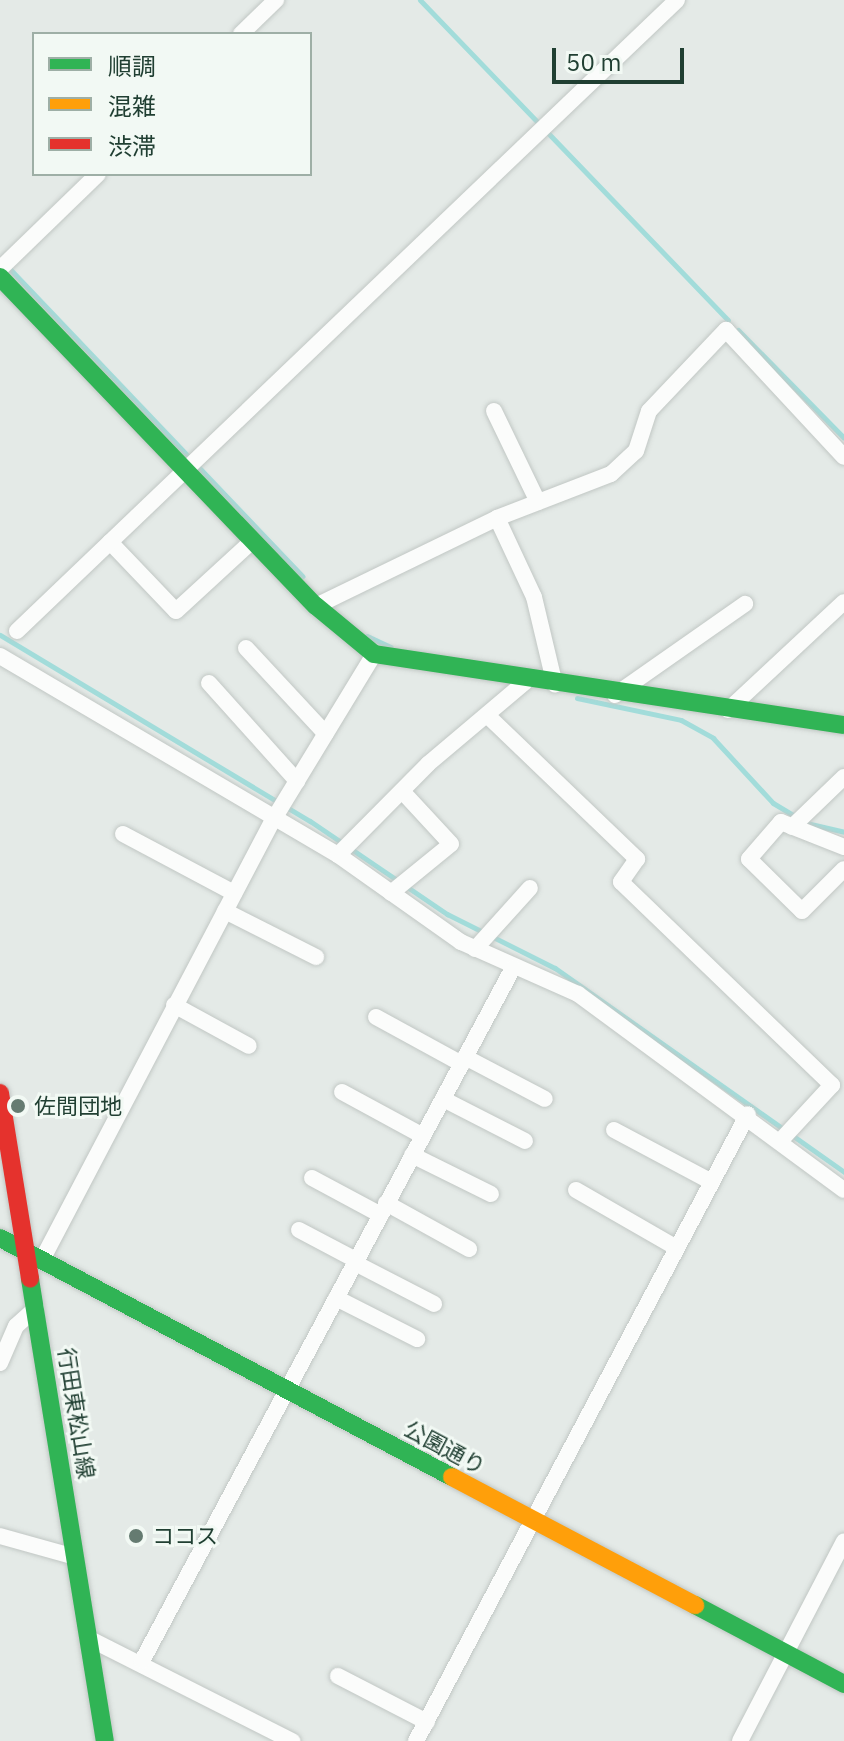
<!DOCTYPE html>
<html>
<head>
<meta charset="utf-8">
<style>
	body { margin:0 }
	#map { position:relative; width:844px; height:1741px; overflow:hidden; background:#e4eae7; font-family:"IBM Plex Sans","Noto Sans JP",sans-serif }
	div>[style] { position:absolute }
	.stream>* { height:5px; margin:-2.5px; padding:0 2.5px; transform-origin:2.5px; border-radius:2.5px; background:#a2dcda }
	.roads { filter:drop-shadow(0 0 2px #c1c7c4) drop-shadow(0 0 2px #c1c7c4) }
	.street>* { height:16px; margin:-8px; padding:0 8px; transform-origin:8px; border-radius:8px; background:#fbfcfb }
	.fast>* { height:18px; margin:-9px; padding:0 9px; transform-origin:9px; border-radius:9px; background:#30b455 }
	.slow>* { height:18px; margin:-9px; padding:0 9px; transform-origin:9px; border-radius:9px; background:#ff9f0a }
	.jam>* { height:18px; margin:-9px; padding:0 9px; transform-origin:9px; border-radius:9px; background:#e5322d }
	.dots>* { width:22px; height:22px; translate:-50% -50%; box-sizing:border-box; border:4px solid #f2f9f4; border-radius:50% }
	span { translate:-50% -50%; white-space:nowrap; text-align:center; line-height:1.15; -webkit-text-stroke:6px #f2f9f4; paint-order:stroke }
	.poi-label { font-size:22px; color:#203f32 }
	.left { translate:0 -50%; text-align:left }
	.street-label { font-size:22px; color:#203f32 }
	.legend { position:absolute; left:32px; top:32px; width:280px; height:144px; box-sizing:border-box; background:#f2f9f4; border:2px solid #9eafa6; margin:0; padding:10px 14px; list-style:none; font-size:24px; color:#203f32 }
	.legend li { display:flex; align-items:center; gap:16px; height:40px }
	.legend b { width:40px; border:2px solid #9eafa6 }
	.scale { position:absolute; left:552px; top:48px; width:132px; height:36px; box-sizing:border-box; border:4px solid #203f32; border-top:0; padding-left:10px; font-size:24px; line-height:28px; white-space:nowrap; color:#203f32; -webkit-text-stroke:6px #f2f9f4; paint-order:stroke }
</style>
</head>
<body>
<div id="map">
	<div class="stream">
		<div style="left:420px;top:0;width:444px;rotate:46.1deg"></div>
		<div style="left:8px;top:267px;width:427px;rotate:46.4deg"></div>
		<div style="left:738px;top:330px;width:151px;rotate:45.5deg"></div>
		<div style="left:0;top:635px;width:362px;rotate:31deg"></div>
		<div style="left:310px;top:821px;width:166px;rotate:34.2deg"></div>
		<div style="left:447px;top:914px;width:121px;rotate:26.6deg"></div>
		<div style="left:555px;top:968px;width:354px;rotate:35.2deg"></div>
		<div style="left:367px;top:636px;width:26px;rotate:25deg"></div>
		<div style="left:577px;top:698px;width:106px;rotate:11.9deg"></div>
		<div style="left:681px;top:720px;width:37px;rotate:29deg"></div>
		<div style="left:713px;top:738px;width:88px;rotate:47.3deg"></div>
		<div style="left:773px;top:803px;width:29px;rotate:31deg"></div>
		<div style="left:806px;top:823px;width:39px;rotate:13deg"></div>
	</div>
	<div class="roads">
		<div class="street">
			<div style="left:241px;top:34px;width:49px;rotate:-44.2deg"></div>
			<div style="left:0;top:269px;width:136px;rotate:-44.1deg"></div>
			<div style="left:494px;top:411px;width:101px;rotate:64.2deg"></div>
			<div style="left:497px;top:518px;width:87px;rotate:64.9deg"></div>
			<div style="left:534px;top:597px;width:90px;rotate:76.6deg"></div>
			<div style="left:110px;top:542px;width:95px;rotate:46.3deg"></div>
			<div style="left:176px;top:611px;width:103px;rotate:-42.6deg"></div>
			<div style="left:318px;top:605px;width:199px;rotate:-25.9deg"></div>
			<div style="left:497px;top:518px;width:122px;rotate:-21.1deg"></div>
			<div style="left:611px;top:474px;width:34px;rotate:-43deg"></div>
			<div style="left:636px;top:451px;width:42px;rotate:-72deg"></div>
			<div style="left:649px;top:411px;width:112px;rotate:-46.5deg"></div>
			<div style="left:726px;top:330px;width:173px;rotate:47.1deg"></div>
			<div style="left:17px;top:631px;width:913px;rotate:-43.71deg"></div>
			<div style="left:246px;top:648px;width:117px;rotate:47.1deg"></div>
			<div style="left:0;top:656px;width:392px;rotate:30.5deg"></div>
			<div style="left:338px;top:855px;width:151px;rotate:35.3deg"></div>
			<div style="left:461px;top:942px;width:128px;rotate:24deg"></div>
			<div style="left:578px;top:994px;width:330px;rotate:36.4deg"></div>
			<div style="left:209px;top:683px;width:132px;rotate:48.1deg"></div>
			<div style="left:615px;top:695px;width:159px;rotate:-35deg"></div>
			<div style="left:728px;top:710px;width:158px;rotate:-43deg"></div>
			<div style="left:490px;top:718px;width:204px;rotate:43.8deg"></div>
			<div style="left:637px;top:859px;width:28px;rotate:125deg"></div>
			<div style="left:621px;top:882px;width:293px;rotate:43.9deg"></div>
			<div style="left:832px;top:1085px;width:72px;rotate:132.8deg"></div>
			<div style="left:792px;top:827px;width:72px;rotate:-43.9deg"></div>
			<div style="left:123px;top:834px;width:126px;rotate:28deg"></div>
			<div style="left:844px;top:847px;width:68px;rotate:-158.4deg"></div>
			<div style="left:781px;top:822px;width:49px;rotate:130.9deg"></div>
			<div style="left:749px;top:859px;width:74px;rotate:44.5deg"></div>
			<div style="left:802px;top:911px;width:59px;rotate:-45deg"></div>
			<div style="left:338px;top:855px;width:128px;rotate:-45.3deg"></div>
			<div style="left:428px;top:764px;width:127px;rotate:-40.2deg"></div>
			<div style="left:391px;top:893px;width:77px;rotate:-39.2deg"></div>
			<div style="left:451px;top:844px;width:72px;rotate:-132.8deg"></div>
			<div style="left:225px;top:911px;width:102px;rotate:26.8deg"></div>
			<div style="left:475px;top:949px;width:82px;rotate:-48deg"></div>
			<div style="left:174px;top:1005px;width:85px;rotate:28.7deg"></div>
			<div style="left:376px;top:1017px;width:98px;rotate:28.7deg"></div>
			<div style="left:465px;top:1057px;width:90px;rotate:27.7deg"></div>
			<div style="left:342px;top:1092px;width:92px;rotate:28.5deg"></div>
			<div style="left:443px;top:1099px;width:92px;rotate:27.1deg"></div>
			<div style="left:614px;top:1130px;width:111px;rotate:28deg"></div>
			<div style="left:412px;top:1155px;width:88px;rotate:26.3deg"></div>
			<div style="left:312px;top:1178px;width:78px;rotate:28.2deg"></div>
			<div style="left:576px;top:1190px;width:116px;rotate:29.9deg"></div>
			<div style="left:386px;top:1203px;width:95px;rotate:29deg"></div>
			<div style="left:299px;top:1230px;width:64px;rotate:27.8deg"></div>
			<div style="left:43px;top:1258px;width:498px;rotate:-62.3deg"></div>
			<div style="left:275px;top:817px;width:191px;rotate:-58.7deg"></div>
			<div style="left:355px;top:1263px;width:89px;rotate:27.4deg"></div>
			<div style="left:336px;top:1298px;width:91px;rotate:26.8deg"></div>
			<div style="left:0;top:1363px;width:40px;rotate:-66.6deg"></div>
			<div style="left:16px;top:1326px;width:27px;rotate:-42deg"></div>
			<div style="left:0;top:1536px;width:78px;rotate:15.6deg"></div>
			<div style="left:88px;top:1638px;width:229px;rotate:26.8deg"></div>
			<div style="left:142px;top:1661px;width:786px;rotate:-61.84deg"></div>
			<div style="left:338px;top:1676px;width:100px;rotate:27.3deg"></div>
			<div style="left:416px;top:1741px;width:709px;rotate:-62.1deg"></div>
			<div style="left:740px;top:1741px;width:225px;rotate:-62.5deg"></div>
		</div>
		<div class="fast">
			<div style="left:0;top:277px;width:456px;rotate:46.2deg"></div>
			<div style="left:316px;top:606px;width:75px;rotate:39.6deg"></div>
			<div style="left:374px;top:654px;width:475px;rotate:8.6deg"></div>
			<div style="left:0;top:1238px;width:511px;rotate:27.87deg"></div>
			<div style="left:30px;top:1279px;width:468px;rotate:80.8deg"></div>
			<div style="left:695px;top:1605px;width:169px;rotate:27.9deg"></div>
		</div>
		<div class="slow">
			<div style="left:452px;top:1477px;width:275px;rotate:27.8deg"></div>
		</div>
		<div class="jam">
			<div style="left:0;top:1093px;width:188px;rotate:80.8deg"></div>
		</div>
	</div>
	<div class="dots">
		<div style="left:18px;top:1106px;background:#657b71"></div>
		<div style="left:136px;top:1536px;background:#657b71"></div>
	</div>
	<div class="poi-label">
		<span class="left" style="left:34px;top:1106px">佐間団地</span>
		<span class="left" style="left:152px;top:1536px">ココス</span>
	</div>
	<div class="street-label">
		<span style="left:77px;top:1413px;rotate:81deg">行田東松山線</span>
		<span style="left:445px;top:1447px;rotate:28deg">公園通り</span>
	</div>
	<ul class="legend">
	<li><b style="height:10px;background:#30b455"></b>順調</li>
	<li><b style="height:10px;background:#ff9f0a"></b>混雑</li>
	<li><b style="height:10px;background:#e5322d"></b>渋滞</li>
	</ul>
	<div class="scale">50 m</div>
</div>
</body>
</html>
